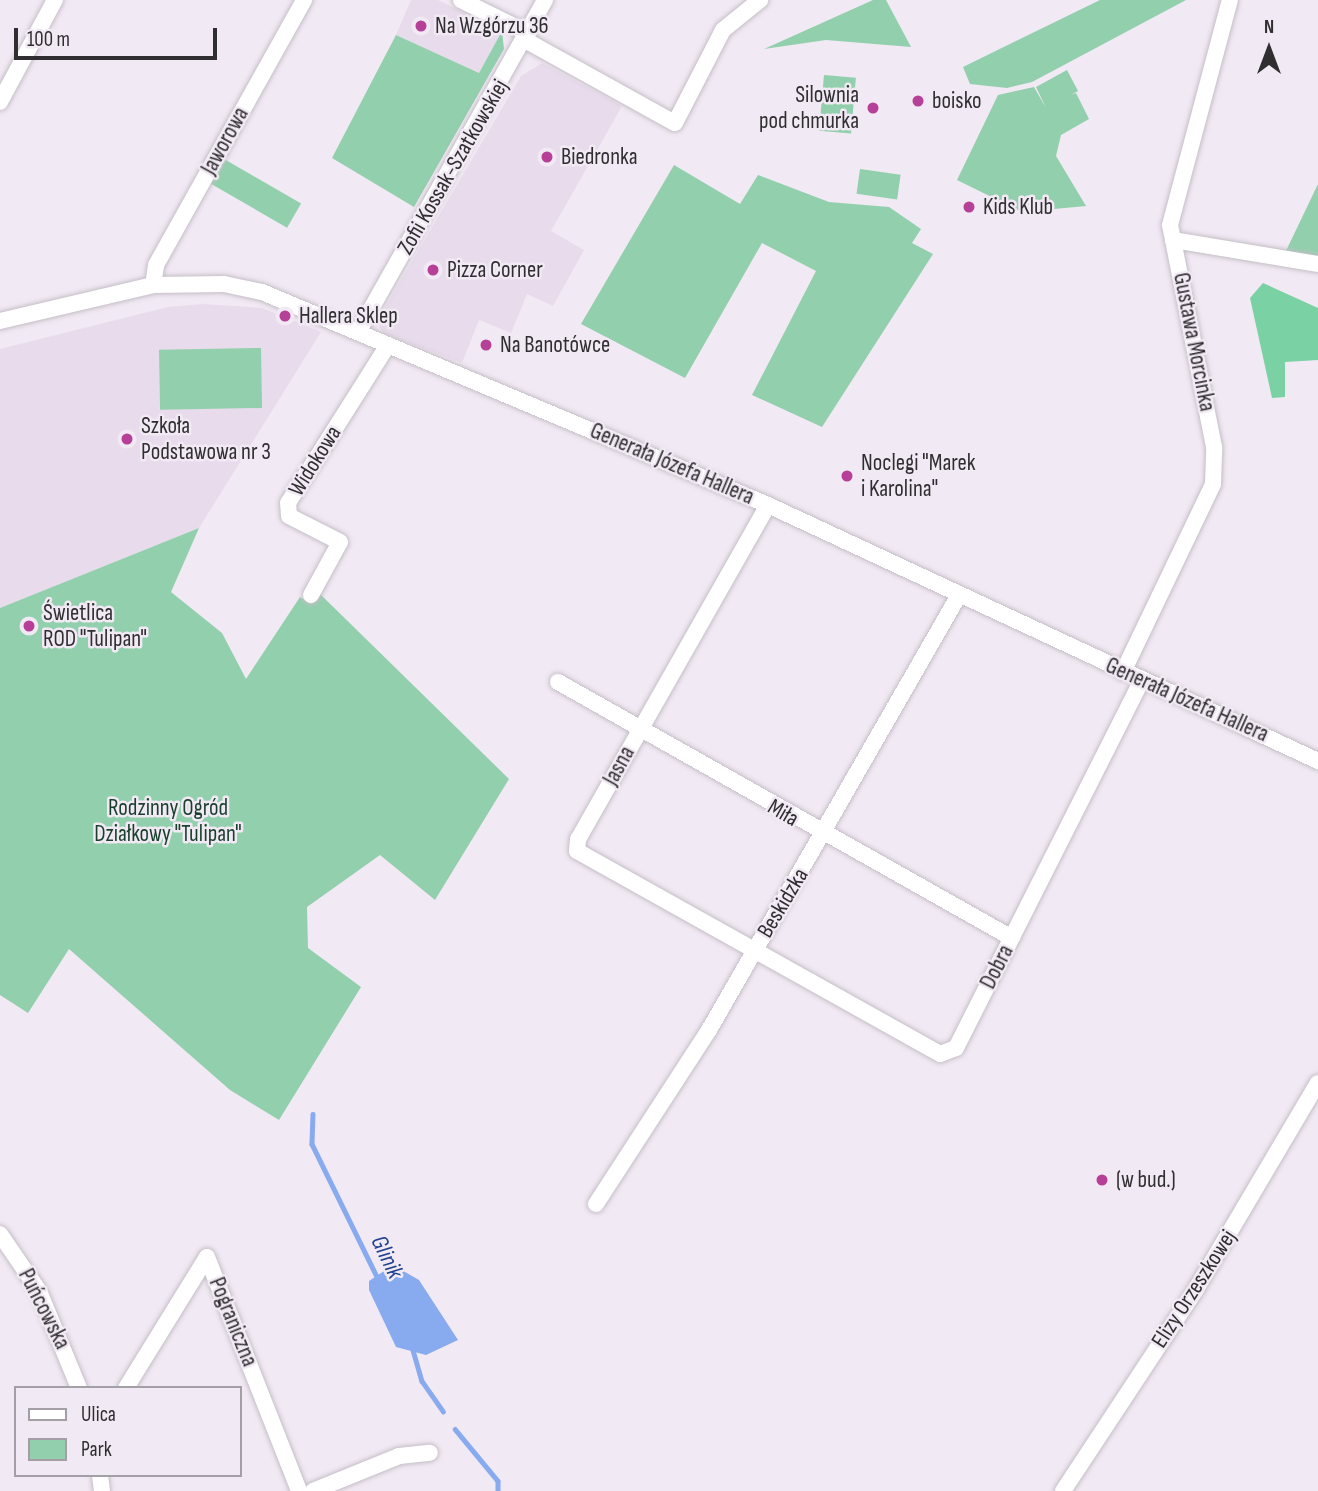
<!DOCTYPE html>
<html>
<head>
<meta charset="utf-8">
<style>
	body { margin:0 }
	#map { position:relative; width:1318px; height:1491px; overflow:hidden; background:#f1e9f3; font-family:"Sofia Sans Condensed",sans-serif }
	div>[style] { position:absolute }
	.built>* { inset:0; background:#e8dcec }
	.green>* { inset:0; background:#92cfad; transform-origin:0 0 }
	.forest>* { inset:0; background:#7ad1a3 }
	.water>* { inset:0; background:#88abf0 }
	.stream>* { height:4.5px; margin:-2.25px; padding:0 2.25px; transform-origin:2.25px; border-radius:2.25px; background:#88abf0 }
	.roads { filter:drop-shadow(0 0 2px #c5bec7) drop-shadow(0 0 2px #c5bec7) }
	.minor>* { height:16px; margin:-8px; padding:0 8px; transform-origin:8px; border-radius:8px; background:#fff }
	.dots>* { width:19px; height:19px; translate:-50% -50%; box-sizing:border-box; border:4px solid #f1e9f3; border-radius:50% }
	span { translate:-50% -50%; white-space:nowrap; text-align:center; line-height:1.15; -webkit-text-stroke:5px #f1e9f3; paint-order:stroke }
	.poi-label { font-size:23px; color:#312e32 }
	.left { translate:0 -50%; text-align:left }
	.right { translate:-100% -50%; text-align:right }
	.street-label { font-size:23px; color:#312e32 }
	.park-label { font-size:23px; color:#193f2c }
	.water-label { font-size:24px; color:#1d4090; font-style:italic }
	.legend { position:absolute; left:14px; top:1386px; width:228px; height:91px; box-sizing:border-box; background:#f1e9f3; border:2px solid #a49ea6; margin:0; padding:9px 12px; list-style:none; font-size:21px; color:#312e32 }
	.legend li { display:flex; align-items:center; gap:14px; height:35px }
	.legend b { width:35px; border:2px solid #a49ea6 }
	.north { position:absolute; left:1234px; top:14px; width:70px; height:70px; -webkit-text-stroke:5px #f1e9f3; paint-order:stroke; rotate:0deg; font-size:19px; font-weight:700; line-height:28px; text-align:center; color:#312e32 }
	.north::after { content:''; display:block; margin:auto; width:24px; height:32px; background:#312e32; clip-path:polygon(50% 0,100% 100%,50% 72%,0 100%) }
	.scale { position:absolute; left:14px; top:28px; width:203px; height:32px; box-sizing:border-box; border:4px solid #312e32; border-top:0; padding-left:9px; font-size:21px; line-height:24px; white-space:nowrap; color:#312e32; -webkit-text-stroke:5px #f1e9f3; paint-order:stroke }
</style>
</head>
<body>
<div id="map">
	<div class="built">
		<div style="clip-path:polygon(411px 0,438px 0,502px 31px,479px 73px,396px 35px)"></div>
		<div style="clip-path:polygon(542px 63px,622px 106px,551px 231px,584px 250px,553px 306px,527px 294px,511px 333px,479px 320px,462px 363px,383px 333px,377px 321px,521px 76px)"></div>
		<div style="clip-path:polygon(203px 304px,262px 308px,321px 332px,199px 528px,0 608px,0 349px,168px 307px)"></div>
	</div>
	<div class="green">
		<div style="clip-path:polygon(873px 0,886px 0,911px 47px,826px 40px,764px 49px)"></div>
		<div style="clip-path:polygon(1100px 0,1186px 0,1032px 82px,1007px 88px,970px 84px,963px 67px)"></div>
		<div style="clip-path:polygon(502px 31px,504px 49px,414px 207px,332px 158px,396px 35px,479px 73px)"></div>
		<div style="clip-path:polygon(1067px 70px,1078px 91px,1071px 95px,1076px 93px,1089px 119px,1061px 135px,1056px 156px,1086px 206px,1022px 212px,957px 180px,998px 95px,1034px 87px,1046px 108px,1036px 87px)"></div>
		<div style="left:824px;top:75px;width:32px;height:56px;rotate:5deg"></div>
		<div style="left:224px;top:159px;width:89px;height:28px;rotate:30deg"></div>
		<div style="clip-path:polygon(674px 165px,740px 204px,758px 175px,829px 202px,889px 207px,921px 229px,912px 243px,933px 254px,822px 427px,752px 395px,816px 271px,762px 243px,685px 378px,581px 324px)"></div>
		<div style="left:860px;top:169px;width:41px;height:25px;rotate:8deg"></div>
		<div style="clip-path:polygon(1318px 184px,1318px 259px,1285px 253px)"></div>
		<div style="left:261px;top:348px;width:60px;height:102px;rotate:89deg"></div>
		<div style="clip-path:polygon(199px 528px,171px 592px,222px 633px,246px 679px,300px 597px,311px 604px,319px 593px,509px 779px,435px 900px,380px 855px,307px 907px,308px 948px,361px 987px,279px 1120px,230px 1090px,69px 949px,28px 1013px,0 995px,0 608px)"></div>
	</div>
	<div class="forest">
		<div style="clip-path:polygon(1263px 283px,1318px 308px,1318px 360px,1285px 362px,1285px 397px,1272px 398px,1250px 298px)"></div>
	</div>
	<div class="water">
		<div style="clip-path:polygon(393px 1265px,419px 1280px,458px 1340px,426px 1355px,396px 1347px,369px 1290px,369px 1281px)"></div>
	</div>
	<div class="stream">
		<div style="left:313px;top:1114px;width:30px;rotate:92deg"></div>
		<div style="left:312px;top:1144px;width:150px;rotate:63.9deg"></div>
		<div style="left:413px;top:1350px;width:32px;rotate:74deg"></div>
		<div style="left:422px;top:1381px;width:37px;rotate:55deg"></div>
		<div style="left:455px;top:1429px;width:67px;rotate:50.4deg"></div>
		<div style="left:498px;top:1481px;width:10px;rotate:90deg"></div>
	</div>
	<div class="roads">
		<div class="minor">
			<div style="left:461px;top:0;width:75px;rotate:26.2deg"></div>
			<div style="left:525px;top:40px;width:171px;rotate:29deg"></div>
			<div style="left:675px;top:123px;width:105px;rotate:-62.7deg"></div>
			<div style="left:723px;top:30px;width:48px;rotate:-39deg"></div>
			<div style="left:0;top:102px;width:116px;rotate:-61.7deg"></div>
			<div style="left:1173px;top:240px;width:147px;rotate:9.4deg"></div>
			<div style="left:153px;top:285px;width:20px;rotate:-81deg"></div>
			<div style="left:156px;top:265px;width:304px;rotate:-60.8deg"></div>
			<div style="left:0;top:321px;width:157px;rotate:-13.2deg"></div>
			<div style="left:153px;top:285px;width:71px;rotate:-0.8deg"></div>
			<div style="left:224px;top:284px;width:39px;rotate:12deg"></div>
			<div style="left:262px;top:292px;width:549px;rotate:22.83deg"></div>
			<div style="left:768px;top:505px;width:607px;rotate:24.96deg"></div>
			<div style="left:358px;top:332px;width:381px;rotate:-60.6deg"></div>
			<div style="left:768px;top:505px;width:384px;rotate:119.6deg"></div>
			<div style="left:578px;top:839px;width:12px;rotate:95deg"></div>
			<div style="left:577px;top:851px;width:416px;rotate:29.2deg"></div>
			<div style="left:940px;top:1054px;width:17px;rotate:-21deg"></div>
			<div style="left:956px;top:1048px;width:412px;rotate:-63.2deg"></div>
			<div style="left:311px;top:595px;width:60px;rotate:-61.3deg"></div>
			<div style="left:340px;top:542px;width:57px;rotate:-153deg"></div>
			<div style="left:289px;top:516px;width:13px;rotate:-94deg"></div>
			<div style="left:288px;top:503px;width:187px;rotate:-57.7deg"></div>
			<div style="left:1123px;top:672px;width:208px;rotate:-64.4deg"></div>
			<div style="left:1213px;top:484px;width:37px;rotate:-88deg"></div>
			<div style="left:1214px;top:447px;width:226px;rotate:-101.2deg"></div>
			<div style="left:1170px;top:225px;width:233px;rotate:-75.1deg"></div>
			<div style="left:558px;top:682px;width:521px;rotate:29.42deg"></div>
			<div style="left:596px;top:1204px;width:207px;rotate:-57deg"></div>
			<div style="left:709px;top:1030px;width:502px;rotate:-60.11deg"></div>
			<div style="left:0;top:1234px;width:69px;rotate:55.6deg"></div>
			<div style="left:39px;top:1291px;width:105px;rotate:67.6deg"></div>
			<div style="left:207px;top:1257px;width:251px;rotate:68.5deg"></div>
			<div style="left:126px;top:1388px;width:154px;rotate:-58.3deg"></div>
			<div style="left:100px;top:1475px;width:16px;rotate:83deg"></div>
			<div style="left:313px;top:1491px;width:93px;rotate:-22.1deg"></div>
			<div style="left:399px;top:1456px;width:31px;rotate:-6deg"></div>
			<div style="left:1063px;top:1491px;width:242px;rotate:-56.6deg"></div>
			<div style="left:1196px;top:1289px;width:239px;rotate:-59.4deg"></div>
		</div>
	</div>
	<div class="dots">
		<div style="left:421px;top:26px;background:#b64097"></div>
		<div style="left:918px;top:101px;background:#b64097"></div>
		<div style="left:873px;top:108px;background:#b64097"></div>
		<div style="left:547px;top:157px;background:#b64097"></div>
		<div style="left:969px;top:207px;background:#b64097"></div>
		<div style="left:433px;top:270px;background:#b64097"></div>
		<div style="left:285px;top:316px;background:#b64097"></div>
		<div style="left:486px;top:345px;background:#b64097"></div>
		<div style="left:127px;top:439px;background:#b64097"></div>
		<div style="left:847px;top:476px;background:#b64097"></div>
		<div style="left:29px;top:626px;background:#b64097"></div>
		<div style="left:1102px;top:1180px;background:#b64097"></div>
	</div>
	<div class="poi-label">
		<span class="left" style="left:435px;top:26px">Na Wzgórzu 36</span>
		<span class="right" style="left:859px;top:108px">Silownia<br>pod chmurka</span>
		<span class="left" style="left:932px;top:101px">boisko</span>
		<span class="left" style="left:561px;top:157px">Biedronka</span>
		<span class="left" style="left:983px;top:207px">Kids Klub</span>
		<span class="left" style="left:447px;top:270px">Pizza Corner</span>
		<span class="left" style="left:299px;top:316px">Hallera Sklep</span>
		<span class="left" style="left:500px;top:345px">Na Banotówce</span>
		<span class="left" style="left:141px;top:439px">Szkoła<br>Podstawowa nr 3</span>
		<span class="left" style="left:861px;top:476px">Noclegi "Marek<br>i Karolina"</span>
		<span class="left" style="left:43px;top:626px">Świetlica<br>ROD "Tulipan"</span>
		<span class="left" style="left:1116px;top:1180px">(w bud.)</span>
	</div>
	<div class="street-label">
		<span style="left:225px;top:141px;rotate:-61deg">Jaworowa</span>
		<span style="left:453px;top:167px;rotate:-60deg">Zofii Kossak-Szatkowskiej</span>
		<span style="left:1194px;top:342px;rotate:79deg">Gustawa Morcinka</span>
		<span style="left:315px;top:461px;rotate:-58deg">Widokowa</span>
		<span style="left:672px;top:464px;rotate:23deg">Generała Józefa Hallera</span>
		<span style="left:1187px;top:700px;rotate:24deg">Generała Józefa Hallera</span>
		<span style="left:619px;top:766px;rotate:-61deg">Jasna</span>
		<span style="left:783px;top:813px;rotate:30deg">Miła</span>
		<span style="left:783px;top:903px;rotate:-59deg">Beskidzka</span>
		<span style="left:997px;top:967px;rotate:-63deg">Dobra</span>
		<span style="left:1194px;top:1289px;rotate:-57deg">Elizy Orzeszkowej</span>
		<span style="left:44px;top:1309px;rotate:63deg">Puńcowska</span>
		<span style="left:233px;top:1322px;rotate:68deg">Pograniczna</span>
	</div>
	<div class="park-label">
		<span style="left:168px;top:821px">Rodzinny Ogród<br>Działkowy "Tulipan"</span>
	</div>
	<div class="water-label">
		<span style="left:387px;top:1257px;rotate:64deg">Glinik</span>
	</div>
	<ul class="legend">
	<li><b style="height:9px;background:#fff"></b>Ulica</li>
	<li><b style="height:19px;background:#92cfad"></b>Park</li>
	</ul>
	<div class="north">N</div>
	<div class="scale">100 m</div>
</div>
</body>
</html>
